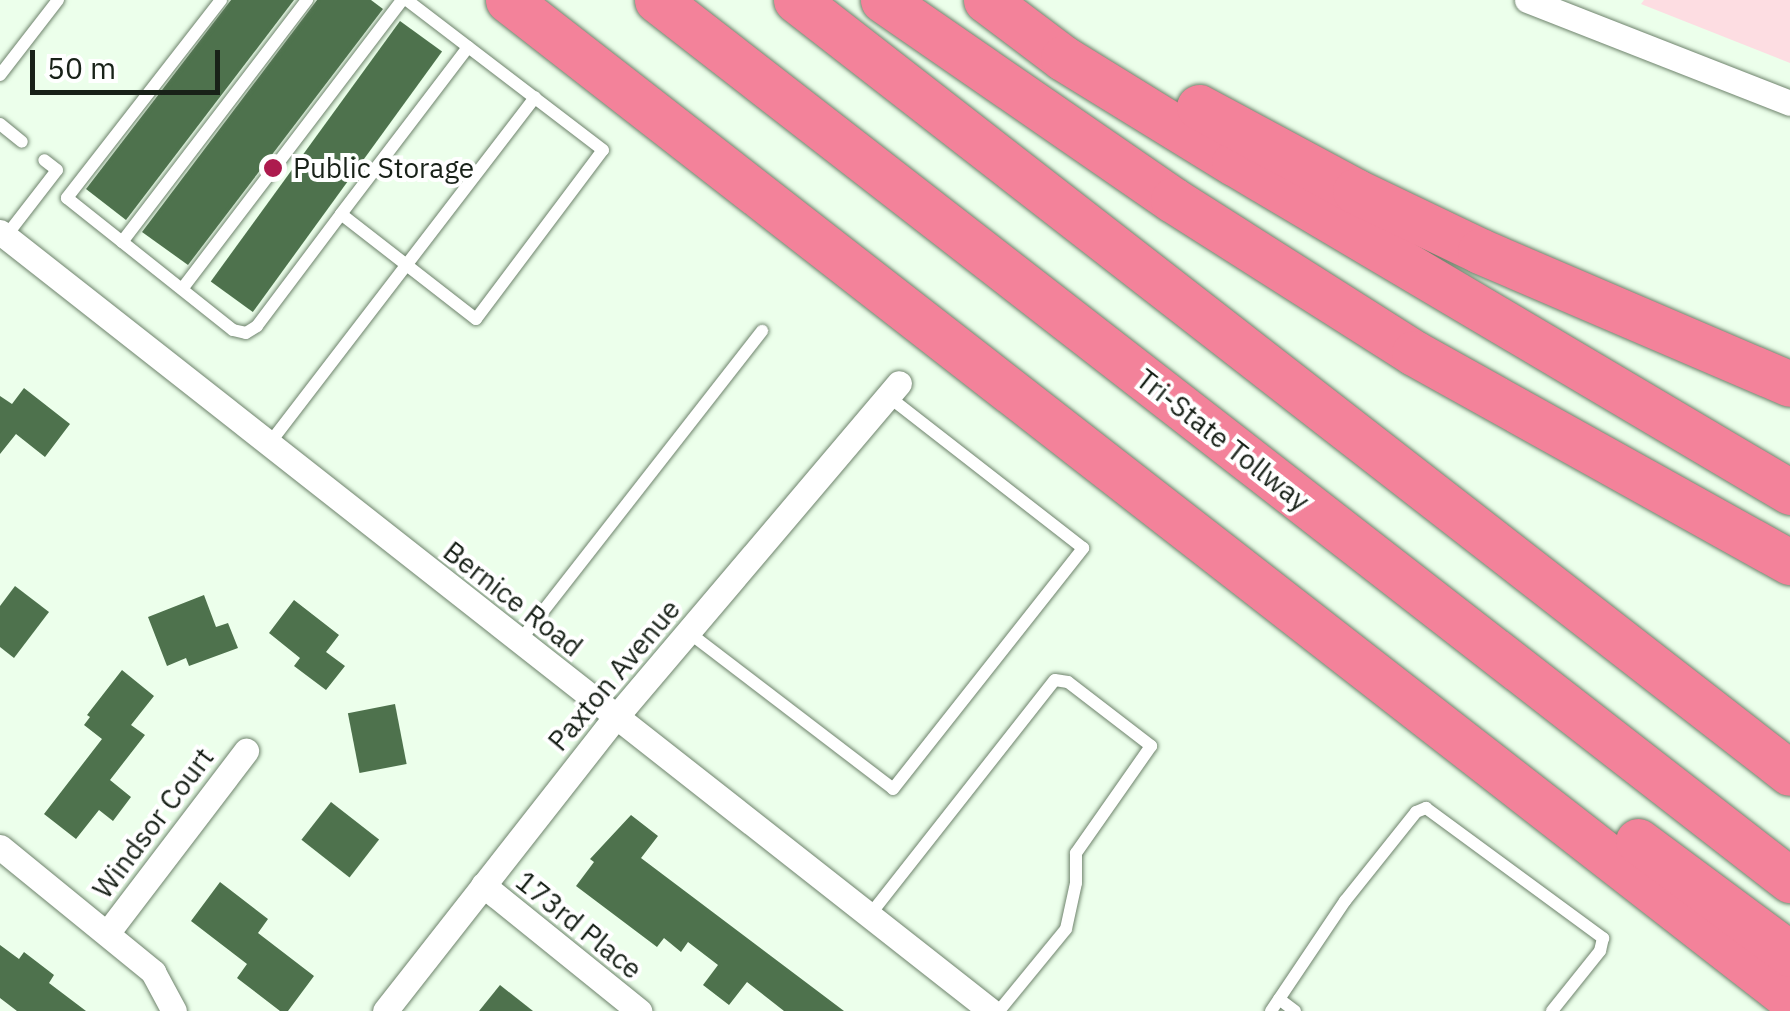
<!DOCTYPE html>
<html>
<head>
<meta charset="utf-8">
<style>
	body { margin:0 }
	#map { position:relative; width:1790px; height:1011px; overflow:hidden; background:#ecffeb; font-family:"IBM Plex Sans",sans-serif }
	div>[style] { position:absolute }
	.green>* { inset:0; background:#fddde2 }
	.building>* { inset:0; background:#4e724d; transform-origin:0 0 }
	.roads { filter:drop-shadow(0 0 2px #6e836c) drop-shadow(0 0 2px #6e836c) }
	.lane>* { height:12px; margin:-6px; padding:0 6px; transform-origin:6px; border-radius:6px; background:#fff }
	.street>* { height:25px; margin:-12.5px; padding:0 12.5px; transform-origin:12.5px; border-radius:12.5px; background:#fff }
	.highway>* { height:45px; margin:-22.5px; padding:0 22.5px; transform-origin:22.5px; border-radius:22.5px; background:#f3829a }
	.dots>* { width:28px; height:28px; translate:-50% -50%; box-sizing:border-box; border:5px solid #fff; border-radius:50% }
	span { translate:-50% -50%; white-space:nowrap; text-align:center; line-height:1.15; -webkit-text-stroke:8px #fff; paint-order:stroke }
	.poi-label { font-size:28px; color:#182118 }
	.left { translate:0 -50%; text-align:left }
	.street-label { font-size:28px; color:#182118 }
	.scale { position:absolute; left:30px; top:50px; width:190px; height:45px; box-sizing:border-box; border:5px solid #182118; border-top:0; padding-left:12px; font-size:30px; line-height:35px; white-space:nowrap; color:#182118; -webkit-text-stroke:8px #fff; paint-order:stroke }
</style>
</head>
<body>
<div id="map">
	<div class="green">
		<div style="clip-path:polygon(1644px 0,1790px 0,1790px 63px,1641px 4px)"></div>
	</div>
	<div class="building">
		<div style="clip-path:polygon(231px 0,294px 0,126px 220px,86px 189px)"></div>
		<div style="clip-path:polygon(317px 0,371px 0,383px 9px,188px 265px,142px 232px)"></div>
		<div style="left:400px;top:21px;width:52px;height:322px;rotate:36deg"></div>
		<div style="clip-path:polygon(24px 388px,70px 424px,45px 457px,16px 434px,0 454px,0 396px,12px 404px)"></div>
		<div style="clip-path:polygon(15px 586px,49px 612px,14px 658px,0 647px,0 606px)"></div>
		<div style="clip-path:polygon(204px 595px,216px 627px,228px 623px,238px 648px,189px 666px,186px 658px,167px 666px,148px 617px)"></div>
		<div style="clip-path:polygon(294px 600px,339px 635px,326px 652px,345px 666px,326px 690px,294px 666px,300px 658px,269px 633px)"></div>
		<div style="clip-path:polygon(122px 670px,154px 696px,131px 725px,145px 735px,110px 780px,131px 797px,113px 821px,99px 810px,76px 839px,44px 814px,102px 739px,84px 725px,90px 717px,87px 715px)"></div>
		<div style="left:395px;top:704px;width:61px;height:48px;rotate:79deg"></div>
		<div style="left:331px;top:802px;width:61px;height:48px;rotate:38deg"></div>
		<div style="clip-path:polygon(631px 815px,658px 836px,641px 858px,844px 1011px,784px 1011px,747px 982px,729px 1005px,703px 985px,718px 965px,688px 942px,681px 952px,664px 938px,657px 947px,576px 886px,594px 862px,590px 859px)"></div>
		<div style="clip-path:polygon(220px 882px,268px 919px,258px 933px,314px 976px,288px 1011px,280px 1011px,237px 978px,247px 964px,191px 921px)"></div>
		<div style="clip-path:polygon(0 945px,19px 959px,24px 952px,54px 975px,49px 983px,86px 1011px,17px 1011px,0 998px)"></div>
		<div style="clip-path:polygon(500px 985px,533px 1011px,479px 1011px)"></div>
	</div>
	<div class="roads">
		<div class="lane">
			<div style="left:221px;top:0;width:251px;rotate:127.9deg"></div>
			<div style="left:67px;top:198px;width:212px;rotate:38.5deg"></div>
			<div style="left:233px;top:330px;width:13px;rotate:13deg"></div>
			<div style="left:246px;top:333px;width:13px;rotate:-32deg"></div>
			<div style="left:257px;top:326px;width:140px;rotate:-53.1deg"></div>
			<div style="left:341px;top:214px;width:171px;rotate:37.9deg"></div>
			<div style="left:476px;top:319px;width:211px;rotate:-53.1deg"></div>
			<div style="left:603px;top:150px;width:247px;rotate:-142.6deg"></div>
			<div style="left:0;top:75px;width:95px;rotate:-52.3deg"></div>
			<div style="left:0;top:124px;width:28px;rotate:39deg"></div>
			<div style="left:341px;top:214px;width:210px;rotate:-52.7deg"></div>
			<div style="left:6px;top:236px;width:83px;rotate:-52.3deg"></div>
			<div style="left:57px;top:170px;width:16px;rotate:-142deg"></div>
			<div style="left:122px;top:242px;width:305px;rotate:-52.6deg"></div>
			<div style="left:182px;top:289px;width:363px;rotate:-52.7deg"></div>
			<div style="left:269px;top:444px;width:437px;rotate:-52.5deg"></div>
			<div style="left:688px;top:632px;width:258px;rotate:37.4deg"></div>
			<div style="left:893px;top:789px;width:307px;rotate:-51.7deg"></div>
			<div style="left:1083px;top:548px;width:247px;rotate:-142.1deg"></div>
			<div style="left:519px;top:642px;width:395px;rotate:-52deg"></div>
			<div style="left:869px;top:916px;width:300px;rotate:-51.8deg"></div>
			<div style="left:1055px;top:680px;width:13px;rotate:9deg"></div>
			<div style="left:1068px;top:682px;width:105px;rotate:37.6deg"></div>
			<div style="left:1151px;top:746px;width:131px;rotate:125deg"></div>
			<div style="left:1076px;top:853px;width:30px;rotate:90deg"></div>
			<div style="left:1076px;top:883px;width:47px;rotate:102.3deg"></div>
			<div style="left:1066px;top:929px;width:106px;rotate:129.3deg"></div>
			<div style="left:1279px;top:999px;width:20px;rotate:37deg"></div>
			<div style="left:1271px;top:1011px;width:133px;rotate:-56.1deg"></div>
			<div style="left:1345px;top:901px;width:114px;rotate:-51.4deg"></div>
			<div style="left:1416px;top:812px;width:11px;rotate:-22deg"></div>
			<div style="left:1426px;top:808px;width:220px;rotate:36.3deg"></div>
			<div style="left:1603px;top:938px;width:13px;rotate:103deg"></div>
			<div style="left:1600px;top:951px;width:77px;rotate:128.7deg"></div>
		</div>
		<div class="street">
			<div style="left:1527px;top:0;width:282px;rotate:21.4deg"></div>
			<div style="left:0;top:232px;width:1261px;rotate:38.17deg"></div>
			<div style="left:0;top:847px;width:198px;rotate:39.2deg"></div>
			<div style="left:153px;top:972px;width:44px;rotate:61.7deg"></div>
			<div style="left:483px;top:885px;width:201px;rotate:38.9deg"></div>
			<div style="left:108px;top:932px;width:228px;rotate:-52.7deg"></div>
			<div style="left:385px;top:1011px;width:372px;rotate:-51.9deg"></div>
			<div style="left:615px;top:718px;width:439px;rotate:-49.7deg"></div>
		</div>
		<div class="highway">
			<div style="left:508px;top:0;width:1625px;rotate:37.9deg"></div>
			<div style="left:657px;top:0;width:1435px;rotate:37.84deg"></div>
			<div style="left:796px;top:0;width:1259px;rotate:37.87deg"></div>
			<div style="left:883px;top:0;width:352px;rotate:34.6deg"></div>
			<div style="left:1173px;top:200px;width:285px;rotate:32.4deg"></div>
			<div style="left:1414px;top:353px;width:430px;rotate:29.1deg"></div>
			<div style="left:986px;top:0;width:96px;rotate:37deg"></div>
			<div style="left:1063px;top:58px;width:201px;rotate:31.6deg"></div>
			<div style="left:1234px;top:163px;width:646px;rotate:30.61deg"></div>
			<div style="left:1199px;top:107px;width:177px;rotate:28.3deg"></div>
			<div style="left:1355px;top:191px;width:139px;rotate:25.6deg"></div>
			<div style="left:1480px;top:251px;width:337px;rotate:23.2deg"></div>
			<div style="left:1638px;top:841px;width:189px;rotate:36.6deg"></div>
		</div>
	</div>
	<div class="dots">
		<div style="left:273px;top:168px;background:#ad1b4e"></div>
	</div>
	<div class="poi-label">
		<span class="left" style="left:293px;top:168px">Public Storage</span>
	</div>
	<div class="street-label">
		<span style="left:1223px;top:440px;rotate:38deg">Tri-State Tollway</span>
		<span style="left:513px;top:599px;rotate:38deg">Bernice Road</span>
		<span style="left:614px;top:675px;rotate:-50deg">Paxton Avenue</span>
		<span style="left:153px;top:823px;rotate:-53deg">Windsor Court</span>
		<span style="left:579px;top:925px;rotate:39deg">173rd Place</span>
	</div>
	<div class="scale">50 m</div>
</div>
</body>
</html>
